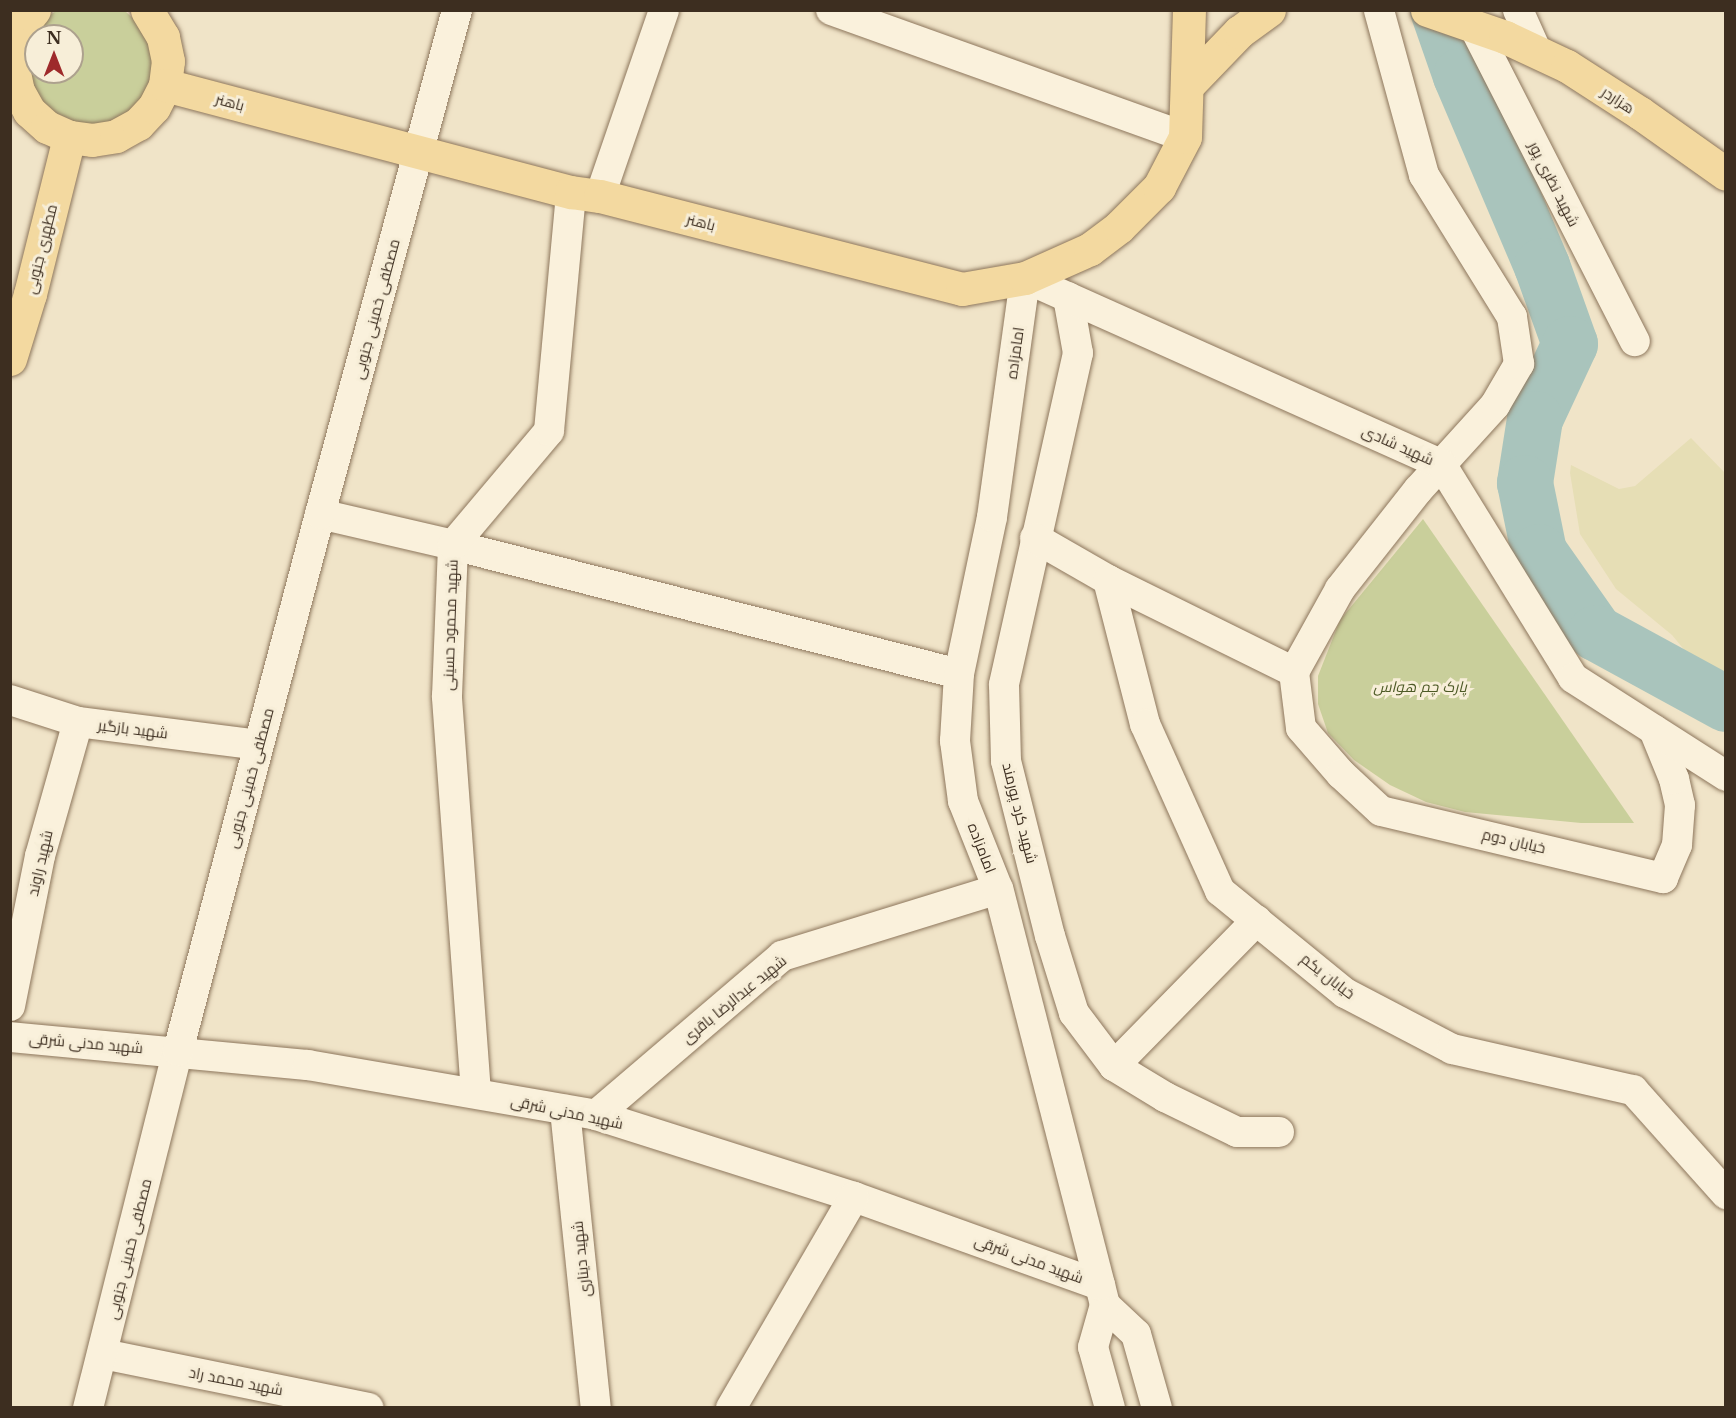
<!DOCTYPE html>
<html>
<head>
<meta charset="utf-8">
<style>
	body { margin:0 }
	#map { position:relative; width:1736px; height:1418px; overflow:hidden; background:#f0e4c8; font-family:"Libre Baskerville",Cairo,serif }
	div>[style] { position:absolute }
	.farmland>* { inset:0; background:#e6deb5 }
	.green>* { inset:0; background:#c9cf9b }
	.river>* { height:56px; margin:-28px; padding:0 28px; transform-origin:28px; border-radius:28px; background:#a9c4bc }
	.roads { filter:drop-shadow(0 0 2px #8d765c) drop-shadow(0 0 2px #8d765c) }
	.minor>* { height:30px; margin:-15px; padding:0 15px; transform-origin:15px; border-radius:15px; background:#faf1dc }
	.major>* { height:33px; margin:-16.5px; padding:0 16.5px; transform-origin:16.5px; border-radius:16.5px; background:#f3d9a0 }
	span { translate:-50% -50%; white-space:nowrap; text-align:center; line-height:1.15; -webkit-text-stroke:6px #f7eed8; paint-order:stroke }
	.street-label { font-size:15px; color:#3d2e20 }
	.park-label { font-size:15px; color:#4d5a26; font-style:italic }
	.frame { position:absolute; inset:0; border:12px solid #3d2e20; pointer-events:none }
	.north { position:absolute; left:24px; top:24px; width:60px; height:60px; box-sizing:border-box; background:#f7eed8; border:2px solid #ada18e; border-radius:50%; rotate:0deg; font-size:16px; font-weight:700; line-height:24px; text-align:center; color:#3d2e20 }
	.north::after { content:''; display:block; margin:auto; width:21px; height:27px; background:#9e2a2b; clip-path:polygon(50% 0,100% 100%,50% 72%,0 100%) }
</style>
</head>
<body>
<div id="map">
	<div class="farmland">
		<div style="clip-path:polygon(1691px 438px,1725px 473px,1725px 692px,1714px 686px,1672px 635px,1616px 589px,1580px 534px,1570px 473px,1571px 465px,1619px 489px,1635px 486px)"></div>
	</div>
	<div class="green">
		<div style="clip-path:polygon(evenodd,56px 11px,125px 11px,140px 25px,150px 44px,153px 65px,148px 86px,137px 104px,121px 118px,102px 125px,81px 125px,45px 108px,33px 91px,27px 52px,34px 33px,47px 17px,56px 11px,36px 36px,72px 36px,72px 72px,36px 72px,36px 36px)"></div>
		<div style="clip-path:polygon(1423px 519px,1634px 823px,1581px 823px,1465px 812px,1426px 802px,1390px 785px,1354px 760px,1328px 733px,1318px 704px,1318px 676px,1340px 620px)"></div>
	</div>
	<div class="river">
		<div style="left:1438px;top:10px;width:70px;rotate:70.8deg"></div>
		<div style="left:1461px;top:76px;width:207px;rotate:66.9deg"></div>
		<div style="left:1542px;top:266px;width:83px;rotate:70.3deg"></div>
		<div style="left:1570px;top:344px;width:83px;rotate:115deg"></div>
		<div style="left:1535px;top:419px;width:65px;rotate:98.9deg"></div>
		<div style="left:1525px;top:483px;width:70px;rotate:78.5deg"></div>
		<div style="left:1539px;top:552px;width:99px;rotate:54.9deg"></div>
		<div style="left:1596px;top:633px;width:148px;rotate:28.6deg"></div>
	</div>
	<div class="roads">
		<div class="minor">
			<div style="left:831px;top:10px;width:376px;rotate:19.7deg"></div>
			<div style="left:1518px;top:10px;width:44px;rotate:65.8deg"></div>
			<div style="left:1474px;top:27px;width:353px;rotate:62.9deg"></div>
			<div style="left:600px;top:196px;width:197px;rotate:-71deg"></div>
			<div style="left:1068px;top:297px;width:57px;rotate:79.9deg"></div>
			<div style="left:1078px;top:353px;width:340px;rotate:102.6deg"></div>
			<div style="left:1004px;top:685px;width:76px;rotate:88.5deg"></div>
			<div style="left:1006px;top:761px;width:180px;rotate:75.9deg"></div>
			<div style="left:1050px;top:936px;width:81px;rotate:72.7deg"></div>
			<div style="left:1074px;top:1013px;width:66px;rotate:53deg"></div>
			<div style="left:1114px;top:1066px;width:60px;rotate:31.3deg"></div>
			<div style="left:1165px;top:1097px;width:80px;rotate:25.9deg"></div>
			<div style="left:1237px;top:1132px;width:42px"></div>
			<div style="left:320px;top:514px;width:137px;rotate:13.1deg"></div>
			<div style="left:453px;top:545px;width:522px;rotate:14.3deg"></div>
			<div style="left:1035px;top:538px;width:84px;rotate:29.9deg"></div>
			<div style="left:1108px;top:580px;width:208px;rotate:26.3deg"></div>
			<div style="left:1108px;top:580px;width:149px;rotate:75.6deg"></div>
			<div style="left:1145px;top:724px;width:183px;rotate:65.8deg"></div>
			<div style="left:1220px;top:891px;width:161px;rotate:39.2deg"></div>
			<div style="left:1345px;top:993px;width:121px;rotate:27.6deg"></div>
			<div style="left:1452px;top:1049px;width:186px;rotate:12.8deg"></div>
			<div style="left:1633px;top:1090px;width:140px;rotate:48.2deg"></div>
			<div style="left:1294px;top:672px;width:95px;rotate:-61deg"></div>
			<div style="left:1340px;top:589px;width:126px;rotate:-51.8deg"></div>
			<div style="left:1418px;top:490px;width:115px;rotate:-47.8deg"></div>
			<div style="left:1495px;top:405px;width:48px;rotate:-59.7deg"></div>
			<div style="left:1519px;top:364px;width:48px;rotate:-98.5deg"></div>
			<div style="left:1512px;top:317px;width:167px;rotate:-121.8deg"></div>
			<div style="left:1424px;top:175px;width:171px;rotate:-105.3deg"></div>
			<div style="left:1294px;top:672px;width:56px;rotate:82.9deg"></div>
			<div style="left:1301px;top:728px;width:61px;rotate:49deg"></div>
			<div style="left:1341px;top:774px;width:54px;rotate:42.8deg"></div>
			<div style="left:1381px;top:811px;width:290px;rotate:13.4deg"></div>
			<div style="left:1663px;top:878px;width:36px;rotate:-67deg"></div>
			<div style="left:1677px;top:845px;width:40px;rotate:-85.7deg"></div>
			<div style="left:1680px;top:805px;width:27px;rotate:-103deg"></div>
			<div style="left:1674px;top:779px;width:53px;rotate:-112.2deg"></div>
			<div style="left:10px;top:700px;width:71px;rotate:17.9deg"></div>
			<div style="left:78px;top:722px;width:182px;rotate:7.2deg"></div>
			<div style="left:10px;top:1006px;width:153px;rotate:-78.7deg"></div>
			<div style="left:40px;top:856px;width:139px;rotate:-74.2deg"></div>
			<div style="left:10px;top:1037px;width:299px;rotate:5.4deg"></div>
			<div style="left:308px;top:1065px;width:292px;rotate:9.8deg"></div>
			<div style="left:596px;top:1115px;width:271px;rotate:17.6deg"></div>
			<div style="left:854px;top:1197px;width:261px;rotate:19.7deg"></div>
			<div style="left:1114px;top:1066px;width:204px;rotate:-45.6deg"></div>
			<div style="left:476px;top:1093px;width:398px;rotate:-94.2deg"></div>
			<div style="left:447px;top:696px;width:151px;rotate:-87.7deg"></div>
			<div style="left:453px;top:545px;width:149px;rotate:-49.9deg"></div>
			<div style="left:549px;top:431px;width:240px;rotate:-84.7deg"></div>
			<div style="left:565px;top:1110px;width:300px;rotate:84.1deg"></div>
			<div style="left:596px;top:1115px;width:245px;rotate:-40.5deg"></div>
			<div style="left:782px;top:956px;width:226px;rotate:-17.2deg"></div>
			<div style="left:1105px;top:1305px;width:42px;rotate:43.1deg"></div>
			<div style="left:1136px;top:1334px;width:77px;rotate:74.2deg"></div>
			<div style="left:103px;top:1354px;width:271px;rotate:11.5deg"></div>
			<div style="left:88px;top:1408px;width:368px;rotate:-75.9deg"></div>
			<div style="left:178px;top:1051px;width:555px;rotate:-75.19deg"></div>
			<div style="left:320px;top:514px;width:522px;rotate:-74.79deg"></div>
			<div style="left:731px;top:1408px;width:244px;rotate:-59.8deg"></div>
			<div style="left:1110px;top:1408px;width:63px;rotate:-105.6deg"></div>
			<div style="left:1093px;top:1347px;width:44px;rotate:-74.1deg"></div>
			<div style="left:1105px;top:1305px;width:21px;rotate:-104deg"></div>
			<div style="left:1100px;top:1285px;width:409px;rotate:-104.4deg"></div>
			<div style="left:998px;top:889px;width:95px;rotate:-111.7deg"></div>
			<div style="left:963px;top:801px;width:61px;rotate:-97.6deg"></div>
			<div style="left:955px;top:741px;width:67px;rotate:-86.6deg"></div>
			<div style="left:959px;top:674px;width:160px;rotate:-78.1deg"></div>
			<div style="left:992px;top:517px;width:241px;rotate:-82.1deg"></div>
			<div style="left:1025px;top:278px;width:456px;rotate:24.1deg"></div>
			<div style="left:1441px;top:464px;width:251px;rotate:58.3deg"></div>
			<div style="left:1573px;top:678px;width:182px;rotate:32.6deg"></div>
		</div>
		<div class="major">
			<div style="left:34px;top:10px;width:14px;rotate:129deg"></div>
			<div style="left:25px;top:21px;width:25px;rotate:113deg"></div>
			<div style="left:15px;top:44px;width:24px;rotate:95deg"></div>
			<div style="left:13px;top:68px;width:24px;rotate:78deg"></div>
			<div style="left:18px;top:91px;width:23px;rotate:61deg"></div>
			<div style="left:29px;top:111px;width:24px;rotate:42deg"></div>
			<div style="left:47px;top:127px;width:24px;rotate:24deg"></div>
			<div style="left:69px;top:137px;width:23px;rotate:7deg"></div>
			<div style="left:92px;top:140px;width:24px;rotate:-9deg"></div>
			<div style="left:116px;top:136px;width:25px;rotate:-29deg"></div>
			<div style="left:138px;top:124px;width:23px;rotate:-47deg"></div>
			<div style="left:154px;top:107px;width:25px;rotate:-63deg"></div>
			<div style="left:165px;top:85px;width:24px;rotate:-83deg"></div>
			<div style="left:168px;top:61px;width:25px;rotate:-102deg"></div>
			<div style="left:163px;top:37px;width:31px;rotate:-121deg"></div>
			<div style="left:1427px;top:10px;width:83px;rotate:19.1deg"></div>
			<div style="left:1505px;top:37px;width:68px;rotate:25.1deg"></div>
			<div style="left:1567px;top:66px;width:87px;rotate:32.8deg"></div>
			<div style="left:1640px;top:113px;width:105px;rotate:35.3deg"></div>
			<div style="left:165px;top:85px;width:420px;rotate:14.8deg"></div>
			<div style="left:571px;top:192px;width:29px;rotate:8deg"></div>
			<div style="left:600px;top:196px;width:374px;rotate:14.4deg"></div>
			<div style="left:962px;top:289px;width:64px;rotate:-9.9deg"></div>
			<div style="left:1025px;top:278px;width:71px;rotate:-24deg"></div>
			<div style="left:1090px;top:249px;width:36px;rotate:-37deg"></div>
			<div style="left:1119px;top:227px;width:57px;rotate:-45deg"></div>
			<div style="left:1159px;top:187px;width:56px;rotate:-62.5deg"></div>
			<div style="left:1185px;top:137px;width:127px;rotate:-88.2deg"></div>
			<div style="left:1187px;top:86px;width:75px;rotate:-46.1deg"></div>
			<div style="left:1239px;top:32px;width:37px;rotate:-36deg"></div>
			<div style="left:10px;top:359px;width:68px;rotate:-72.9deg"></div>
			<div style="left:30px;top:294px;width:162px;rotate:-76deg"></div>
		</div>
	</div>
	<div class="street-label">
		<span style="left:1618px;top:100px;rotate:33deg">هزاردر</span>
		<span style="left:230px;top:102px;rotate:15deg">باهنر</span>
		<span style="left:1554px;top:184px;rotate:63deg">شهید نظری پور</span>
		<span style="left:701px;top:222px;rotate:14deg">باهنر</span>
		<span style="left:41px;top:249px;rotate:-76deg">مطهری جنوبی</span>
		<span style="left:376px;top:309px;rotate:-75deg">مصطفی خمینی جنوبی</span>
		<span style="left:1015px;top:353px;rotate:-82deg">امامزاده</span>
		<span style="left:1398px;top:445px;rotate:24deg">شهید شادی</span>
		<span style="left:450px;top:625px;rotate:-88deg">شهید محمود حسینی</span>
		<span style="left:133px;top:729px;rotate:7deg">شهید بازگیر</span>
		<span style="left:250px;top:778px;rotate:-75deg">مصطفی خمینی جنوبی</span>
		<span style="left:1020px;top:813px;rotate:76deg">شهید کرد پورمند</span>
		<span style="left:1514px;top:841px;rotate:13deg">خیابان دوم</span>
		<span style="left:982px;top:848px;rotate:69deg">امامزاده</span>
		<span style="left:40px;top:863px;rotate:-77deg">شهید راوند</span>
		<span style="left:1328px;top:976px;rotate:38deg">خیابان یکم</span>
		<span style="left:734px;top:999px;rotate:-39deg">شهید عبدالرضا باقری</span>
		<span style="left:86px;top:1043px;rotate:5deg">شهید مدنی شرقی</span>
		<span style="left:567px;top:1112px;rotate:12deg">شهید مدنی شرقی</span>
		<span style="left:129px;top:1249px;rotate:-76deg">مصطفی خمینی جنوبی</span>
		<span style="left:581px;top:1259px;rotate:-96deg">شهید دیناری</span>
		<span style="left:1029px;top:1259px;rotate:20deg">شهید مدنی شرقی</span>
		<span style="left:236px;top:1381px;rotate:11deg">شهید محمد راد</span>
	</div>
	<div class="park-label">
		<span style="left:1420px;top:687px">پارک چم هواس</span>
	</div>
	<div class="frame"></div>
	<div class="north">N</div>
</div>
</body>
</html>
